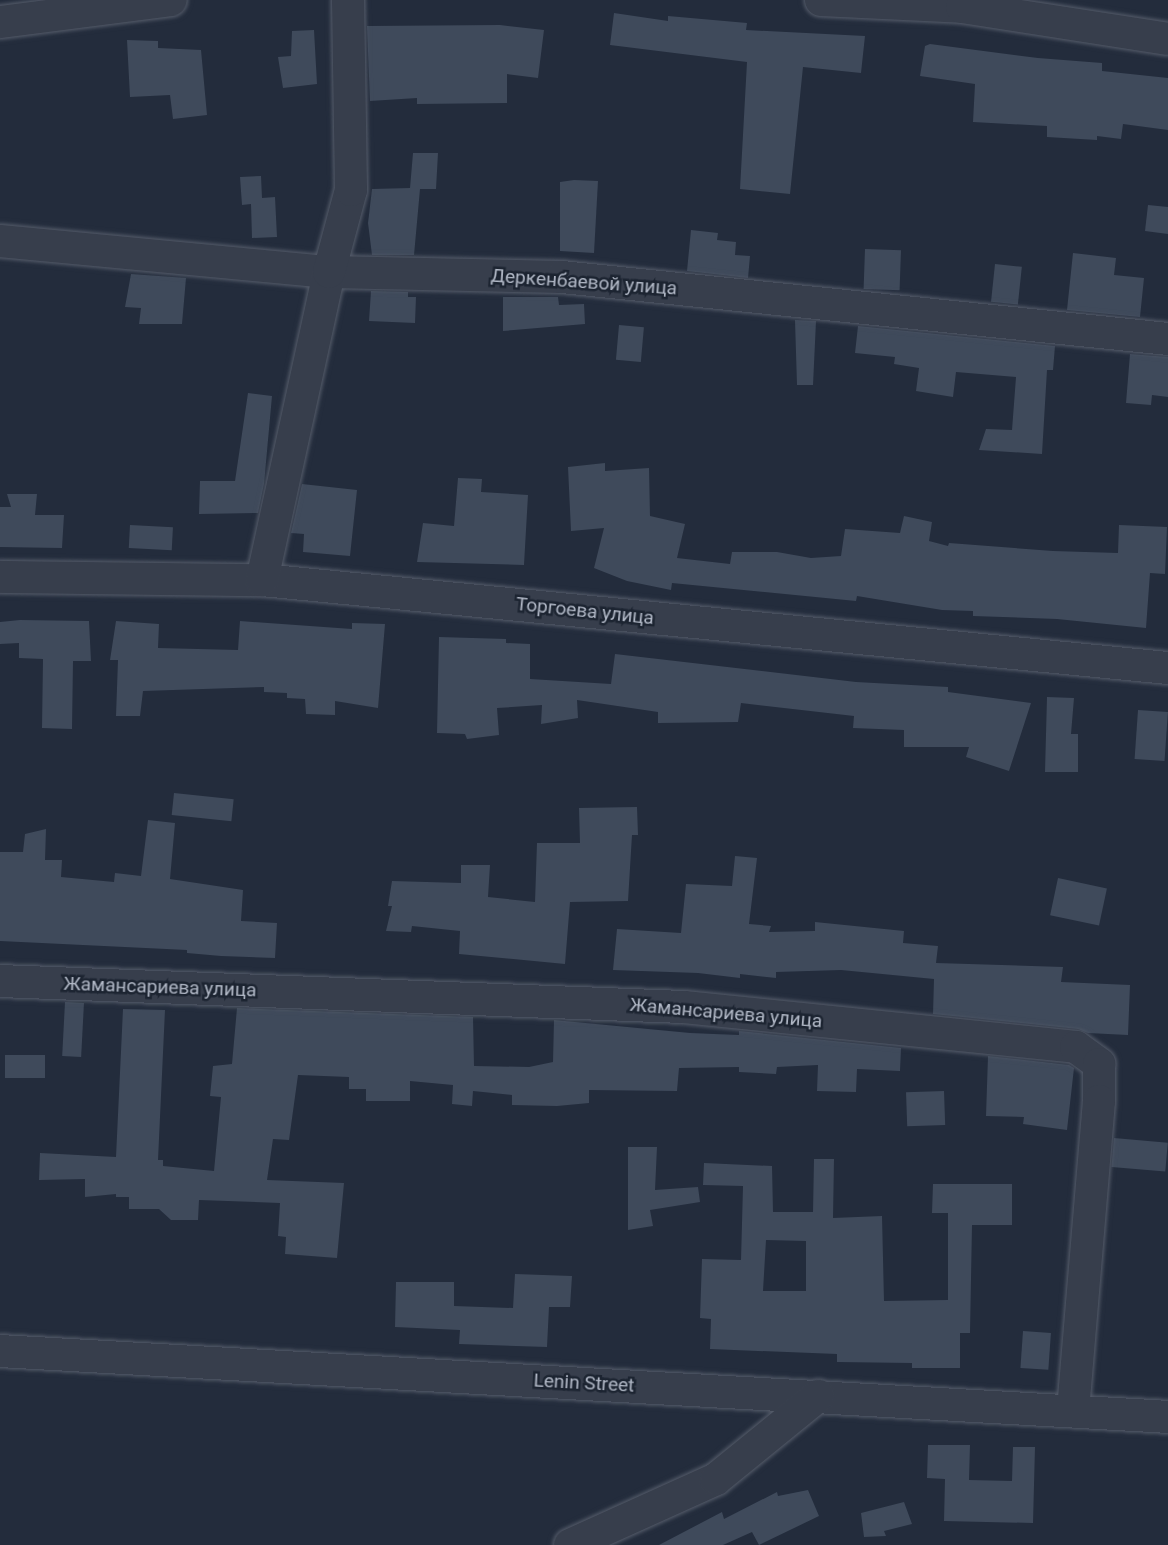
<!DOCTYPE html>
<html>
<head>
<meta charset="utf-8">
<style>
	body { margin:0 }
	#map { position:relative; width:1168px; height:1545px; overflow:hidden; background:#232c3c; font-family:Roboto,sans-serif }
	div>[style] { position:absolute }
	.building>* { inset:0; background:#3f4a5b; transform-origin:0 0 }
	.roads { filter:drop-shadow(0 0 2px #555c6a) drop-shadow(0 0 2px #555c6a) }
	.street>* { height:32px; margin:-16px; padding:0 16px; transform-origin:16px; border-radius:16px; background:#373e4c }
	span { translate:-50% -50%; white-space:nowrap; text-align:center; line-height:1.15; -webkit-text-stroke:5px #1c2431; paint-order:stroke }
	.street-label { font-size:19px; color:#b2b9c7 }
</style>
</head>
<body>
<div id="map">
	<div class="building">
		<div style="clip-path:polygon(614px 13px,668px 21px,668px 16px,747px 23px,746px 30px,865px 36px,861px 73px,803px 67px,790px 194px,740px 189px,747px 62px,610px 45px)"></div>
		<div style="clip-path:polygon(500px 25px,544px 30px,538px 78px,507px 74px,507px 103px,417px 104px,417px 98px,370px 101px,367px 26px)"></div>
		<div style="clip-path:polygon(314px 30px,317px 84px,283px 88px,278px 57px,291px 56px,292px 31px)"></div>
		<div style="clip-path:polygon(127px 40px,158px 41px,158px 48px,201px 50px,207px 115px,173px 119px,170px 95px,130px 97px)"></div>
		<div style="clip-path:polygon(930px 44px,1038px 58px,1102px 63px,1102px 71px,1168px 78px,1168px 130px,1123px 124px,1121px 139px,1097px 136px,1097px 140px,1047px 137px,1047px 126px,973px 122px,975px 84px,920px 76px,925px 46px)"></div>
		<div style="clip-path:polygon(413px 153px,438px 153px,436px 189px,420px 189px,414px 255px,372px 255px,368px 223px,372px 189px,410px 188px)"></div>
		<div style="clip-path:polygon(261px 176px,262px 198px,275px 197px,277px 237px,252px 238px,251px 204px,242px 205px,240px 177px)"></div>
		<div style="clip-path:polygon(574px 180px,598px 181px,594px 253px,560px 251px,560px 182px)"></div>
		<div style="clip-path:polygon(1148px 205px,1168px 207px,1168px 234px,1145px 231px)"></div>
		<div style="clip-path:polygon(691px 230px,718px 233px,717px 240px,736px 242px,735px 255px,750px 256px,748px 278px,687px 271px)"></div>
		<div style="left:865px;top:249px;width:36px;height:40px;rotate:2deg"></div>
		<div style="clip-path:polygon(1073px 253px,1116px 258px,1114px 275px,1144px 278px,1140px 317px,1067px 310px)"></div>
		<div style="left:995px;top:264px;width:27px;height:38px;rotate:6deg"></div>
		<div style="clip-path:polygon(131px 274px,186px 278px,182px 324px,139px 324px,141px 308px,125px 307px)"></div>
		<div style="clip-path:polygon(371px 291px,408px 292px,408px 297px,416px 297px,415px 323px,369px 321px)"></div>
		<div style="clip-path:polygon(503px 297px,558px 297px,559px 305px,584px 304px,585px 324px,503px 331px)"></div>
		<div style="clip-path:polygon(795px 320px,816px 321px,813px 385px,797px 385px)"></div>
		<div style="left:619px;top:325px;width:25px;height:35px;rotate:5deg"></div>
		<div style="clip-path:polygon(858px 326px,1055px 346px,1053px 370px,1047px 370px,1042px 454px,979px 450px,986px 429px,1012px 430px,1016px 377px,956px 372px,953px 397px,916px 391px,919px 368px,894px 364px,895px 357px,855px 353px)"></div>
		<div style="clip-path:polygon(1130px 354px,1168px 357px,1168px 397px,1152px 395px,1151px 405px,1126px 403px)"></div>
		<div style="clip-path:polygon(248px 393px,272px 396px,264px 484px,258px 513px,199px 514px,200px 481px,235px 481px)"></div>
		<div style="clip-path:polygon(605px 463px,605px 471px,649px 468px,650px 516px,685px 524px,677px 558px,730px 564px,732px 552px,777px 552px,811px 558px,841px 556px,845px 529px,900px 533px,904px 516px,932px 522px,929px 541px,948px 546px,949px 543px,1053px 551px,1118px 553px,1119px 525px,1167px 527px,1165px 574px,1150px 573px,1146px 628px,1057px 619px,973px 616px,973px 611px,942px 610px,857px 596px,856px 601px,672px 583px,671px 590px,627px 581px,594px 568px,604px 528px,571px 531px,568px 467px)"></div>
		<div style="clip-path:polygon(458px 478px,482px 479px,481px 492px,528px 495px,524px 565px,417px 562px,423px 523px,454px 526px)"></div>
		<div style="clip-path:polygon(302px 484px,357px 490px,350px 556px,303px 552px,304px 534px,291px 533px)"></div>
		<div style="clip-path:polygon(7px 494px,37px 494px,35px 515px,64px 515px,62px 548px,0 547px,0 507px,11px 507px)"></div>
		<div style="left:130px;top:525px;width:43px;height:23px;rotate:3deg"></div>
		<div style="clip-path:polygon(20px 620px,89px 621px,91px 661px,73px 661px,72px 729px,42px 728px,43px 659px,19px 658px,19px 643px,0 644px,0 622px)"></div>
		<div style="clip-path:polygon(116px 621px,159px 624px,158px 648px,238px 650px,240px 621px,352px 629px,352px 623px,385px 624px,378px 708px,335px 701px,335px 715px,306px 714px,305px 699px,287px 698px,287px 693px,264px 692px,264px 687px,143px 691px,140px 716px,116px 716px,118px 660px,110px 660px)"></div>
		<div style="clip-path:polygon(439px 637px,506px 639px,506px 643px,530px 644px,530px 679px,611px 684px,615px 654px,856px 682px,948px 687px,948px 692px,1031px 703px,1009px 771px,966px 757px,969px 747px,904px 747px,904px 730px,853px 728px,854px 716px,741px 703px,738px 722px,658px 723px,658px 712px,577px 700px,578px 718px,541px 724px,542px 705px,497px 708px,499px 735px,467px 739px,465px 734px,437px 733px)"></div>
		<div style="clip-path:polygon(1047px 697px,1074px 698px,1071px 734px,1078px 734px,1078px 772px,1045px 772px)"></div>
		<div style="left:1138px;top:710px;width:30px;height:49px;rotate:4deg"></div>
		<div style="left:174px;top:793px;width:60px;height:22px;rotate:6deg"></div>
		<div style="clip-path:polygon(637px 807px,638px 835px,632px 835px,628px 901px,570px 902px,565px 964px,459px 954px,460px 931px,412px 926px,411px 932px,386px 931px,392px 906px,388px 906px,392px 881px,461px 883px,461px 865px,490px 865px,488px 897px,535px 902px,537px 843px,580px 843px,579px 808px)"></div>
		<div style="clip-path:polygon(148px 820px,175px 823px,170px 879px,243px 890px,241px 921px,277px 923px,275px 958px,221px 956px,187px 953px,187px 950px,0 941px,0 852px,23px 852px,25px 834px,46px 829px,45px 860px,62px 860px,61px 877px,114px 882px,115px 873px,141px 876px)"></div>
		<div style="clip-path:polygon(735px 856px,757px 858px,749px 924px,771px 926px,769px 932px,815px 931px,815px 922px,904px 931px,903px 943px,938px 946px,936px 963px,1063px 967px,1061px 982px,1130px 985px,1128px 1035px,1088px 1033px,1078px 1029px,933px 1014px,934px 979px,841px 970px,776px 972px,776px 978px,740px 974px,740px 978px,698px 973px,613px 970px,617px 929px,681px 933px,686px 884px,732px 886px)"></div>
		<div style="left:1058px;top:878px;width:50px;height:38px;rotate:12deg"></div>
		<div style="left:65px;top:1002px;width:19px;height:54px;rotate:3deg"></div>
		<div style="clip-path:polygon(237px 1008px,473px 1017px,474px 1066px,529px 1067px,553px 1062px,554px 1020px,690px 1033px,739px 1035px,739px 1031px,901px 1048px,900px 1071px,857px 1069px,856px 1092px,817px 1091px,818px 1065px,777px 1067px,776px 1074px,739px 1072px,739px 1067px,679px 1068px,677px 1091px,589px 1090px,589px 1103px,557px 1106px,512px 1105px,512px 1095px,473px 1091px,472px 1106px,452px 1104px,453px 1085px,410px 1081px,410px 1101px,366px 1101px,366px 1089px,349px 1089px,349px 1077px,298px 1075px,289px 1140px,273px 1139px,267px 1180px,344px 1183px,337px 1258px,285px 1254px,286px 1237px,278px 1236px,280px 1203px,199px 1200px,198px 1220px,171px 1220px,159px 1209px,129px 1209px,129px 1197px,116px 1197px,116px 1194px,85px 1197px,85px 1179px,39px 1180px,40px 1153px,116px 1157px,123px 1009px,165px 1010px,158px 1160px,163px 1160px,163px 1166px,214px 1171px,221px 1097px,210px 1096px,213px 1066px,232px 1064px)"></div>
		<div style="left:5px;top:1055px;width:40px;height:23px"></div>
		<div style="clip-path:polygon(988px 1056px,1069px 1065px,1074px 1068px,1067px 1130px,1023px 1124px,1024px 1117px,986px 1116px)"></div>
		<div style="left:944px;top:1091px;width:34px;height:38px;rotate:88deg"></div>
		<div style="left:1114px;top:1138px;width:54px;height:29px;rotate:5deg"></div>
		<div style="clip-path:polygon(628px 1147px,657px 1147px,655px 1190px,698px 1187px,700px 1202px,650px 1210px,653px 1226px,628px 1230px)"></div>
		<div style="clip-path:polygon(evenodd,814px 1159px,834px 1159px,833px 1218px,882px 1216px,884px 1301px,948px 1300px,948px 1213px,932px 1213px,933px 1184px,1012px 1184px,1012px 1225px,972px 1225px,970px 1333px,960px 1333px,960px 1368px,912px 1368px,912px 1363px,837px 1362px,837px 1354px,710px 1349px,711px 1319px,700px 1318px,702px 1259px,741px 1260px,743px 1186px,703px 1185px,704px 1163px,772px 1166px,773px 1212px,813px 1212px,814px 1159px,766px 1240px,806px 1241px,806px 1291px,763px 1291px,766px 1240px)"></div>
		<div style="clip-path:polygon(515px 1274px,572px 1276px,570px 1307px,549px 1307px,547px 1347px,459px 1344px,460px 1330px,395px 1327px,396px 1282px,454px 1282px,454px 1306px,513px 1308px)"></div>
		<div style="left:1023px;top:1331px;width:28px;height:37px;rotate:4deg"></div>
		<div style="clip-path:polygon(928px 1445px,970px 1445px,969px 1480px,1012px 1481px,1013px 1447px,1035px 1447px,1033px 1523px,944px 1521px,945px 1479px,927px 1478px)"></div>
		<div style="clip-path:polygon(808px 1490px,819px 1516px,759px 1545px,752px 1532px,723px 1545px,659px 1545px,722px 1512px,724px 1519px,777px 1492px,778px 1496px)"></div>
		<div style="clip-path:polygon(904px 1502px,912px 1524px,884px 1531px,886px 1536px,864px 1537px,861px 1513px)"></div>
	</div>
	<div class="roads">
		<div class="street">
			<div style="left:821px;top:0;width:141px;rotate:2.8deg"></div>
			<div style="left:962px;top:7px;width:208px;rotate:8.8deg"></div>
			<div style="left:0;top:22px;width:172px;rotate:-7.3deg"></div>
			<div style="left:0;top:241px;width:330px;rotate:5.4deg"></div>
			<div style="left:329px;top:272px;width:233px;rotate:1.2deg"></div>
			<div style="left:562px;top:277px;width:609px;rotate:5.84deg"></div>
			<div style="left:0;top:577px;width:262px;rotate:0.7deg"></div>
			<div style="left:262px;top:580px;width:910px;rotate:5.55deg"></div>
			<div style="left:262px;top:580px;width:315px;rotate:-77.7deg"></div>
			<div style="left:329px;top:272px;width:85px;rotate:-75deg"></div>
			<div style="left:351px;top:190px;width:190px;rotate:-90.9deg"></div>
			<div style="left:0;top:981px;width:684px;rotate:2.18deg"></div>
			<div style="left:684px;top:1007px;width:394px;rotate:5.8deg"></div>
			<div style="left:1076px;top:1047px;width:29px;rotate:36deg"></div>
			<div style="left:1099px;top:1064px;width:37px;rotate:90deg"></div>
			<div style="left:1099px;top:1101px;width:310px;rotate:94.8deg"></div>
			<div style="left:0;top:1351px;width:1170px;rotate:3.23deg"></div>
			<div style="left:570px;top:1545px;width:160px;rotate:-24.3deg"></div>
			<div style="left:716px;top:1479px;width:132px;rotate:-39.1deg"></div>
		</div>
	</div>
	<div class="street-label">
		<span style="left:584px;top:282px;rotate:4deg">Деркенбаевой улица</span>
		<span style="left:585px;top:611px;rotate:6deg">Торгоева улица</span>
		<span style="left:160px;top:987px;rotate:2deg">Жамансариева улица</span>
		<span style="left:726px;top:1013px;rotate:5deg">Жамансариева улица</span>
		<span style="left:584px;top:1383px;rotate:3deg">Lenin Street</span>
	</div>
</div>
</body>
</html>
